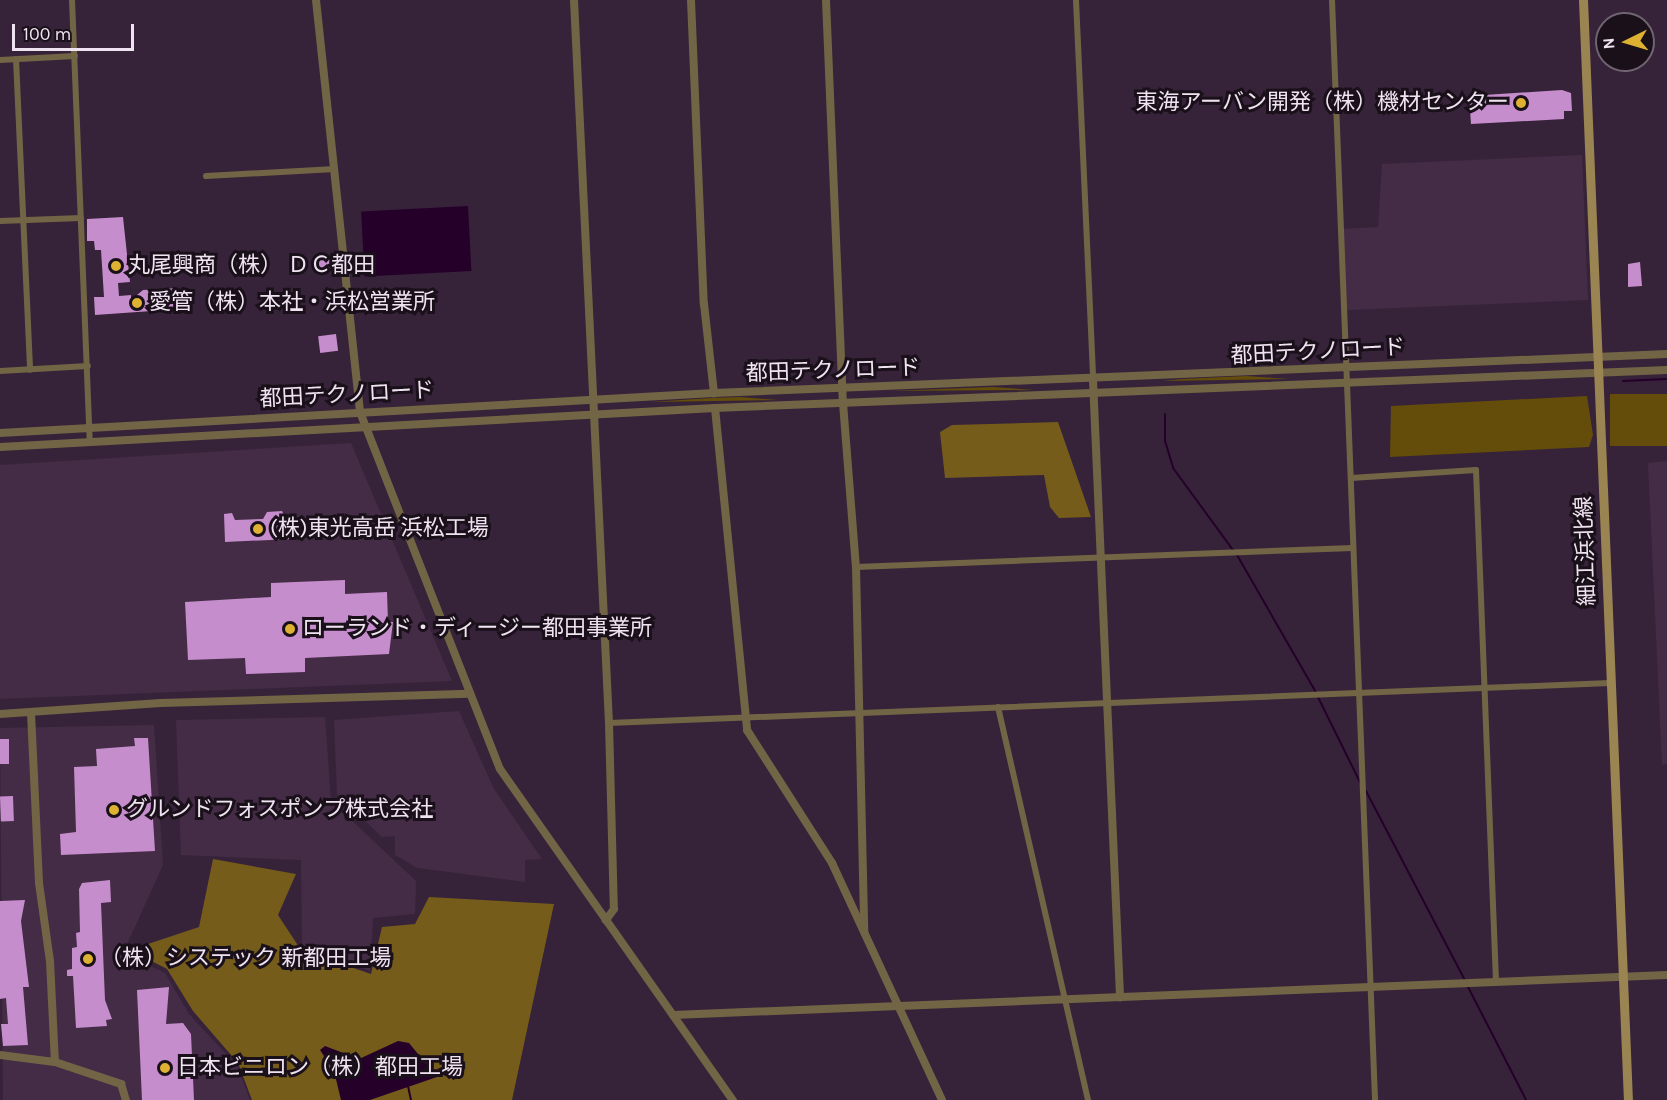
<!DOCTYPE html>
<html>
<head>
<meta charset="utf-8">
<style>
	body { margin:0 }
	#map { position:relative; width:1667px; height:1100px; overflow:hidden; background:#362339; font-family:Karla,"Noto Sans JP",sans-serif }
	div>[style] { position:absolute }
	.built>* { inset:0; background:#442c46 }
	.green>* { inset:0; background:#644d0a; transform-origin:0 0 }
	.forest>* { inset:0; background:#755c1b }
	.water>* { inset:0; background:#25012a; transform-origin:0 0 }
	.stream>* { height:2px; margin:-1px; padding:0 1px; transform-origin:1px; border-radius:1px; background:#25012a }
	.building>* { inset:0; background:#c68dcd; transform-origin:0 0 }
	.round { border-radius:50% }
	.minor>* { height:6px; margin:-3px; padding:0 3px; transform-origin:3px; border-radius:3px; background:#726545 }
	.tertiary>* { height:8px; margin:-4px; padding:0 4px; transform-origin:4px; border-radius:4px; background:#726545 }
	.secondary>* { height:9px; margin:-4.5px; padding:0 4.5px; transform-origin:4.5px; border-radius:4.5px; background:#9a8552 }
	.dots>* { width:16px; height:16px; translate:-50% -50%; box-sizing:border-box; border:3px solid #19101a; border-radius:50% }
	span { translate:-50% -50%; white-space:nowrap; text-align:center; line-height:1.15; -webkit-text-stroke:6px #19101a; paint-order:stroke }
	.poi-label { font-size:22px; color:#f0e3f1 }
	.right { translate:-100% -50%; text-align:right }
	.left { translate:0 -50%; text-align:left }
	.street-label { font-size:22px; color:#f0e3f1 }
	.north { position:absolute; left:1595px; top:12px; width:60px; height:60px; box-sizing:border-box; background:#19101a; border:2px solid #6f6470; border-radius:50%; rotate:265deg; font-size:16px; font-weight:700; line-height:24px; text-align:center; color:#f0e3f1 }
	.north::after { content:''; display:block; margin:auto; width:21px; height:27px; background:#deb133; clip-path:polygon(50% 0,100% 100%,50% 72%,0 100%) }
	.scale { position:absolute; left:12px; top:24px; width:122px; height:27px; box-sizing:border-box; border:3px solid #f0e3f1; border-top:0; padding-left:8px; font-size:18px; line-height:21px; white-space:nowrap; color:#f0e3f1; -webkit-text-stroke:4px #19101a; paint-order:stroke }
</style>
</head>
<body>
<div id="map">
	<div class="built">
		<div style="clip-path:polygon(1582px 155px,1588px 300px,1347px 310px,1342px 229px,1378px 227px,1382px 164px)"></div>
		<div style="clip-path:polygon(351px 443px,452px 681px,0 699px,0 465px)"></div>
		<div style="clip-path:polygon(1667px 461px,1667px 764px,1662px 765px,1648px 463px)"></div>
		<div style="clip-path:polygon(459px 711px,494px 789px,542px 859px,525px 860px,525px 882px,417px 868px,395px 855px,395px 836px,382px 837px,337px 794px,334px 720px)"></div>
		<div style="clip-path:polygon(325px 717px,331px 801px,416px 881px,415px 914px,373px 918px,370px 971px,302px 945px,301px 860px,181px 855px,176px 720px)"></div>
		<div style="clip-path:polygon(154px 725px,163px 865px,123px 953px,165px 973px,189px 1014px,237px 1066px,250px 1100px,3px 1100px,0 728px)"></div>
	</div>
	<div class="green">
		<div style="clip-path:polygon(1246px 376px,1289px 379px,1163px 381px,1182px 379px)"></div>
		<div style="clip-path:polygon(992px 387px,1034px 390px,891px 391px)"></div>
		<div style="left:1667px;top:394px;width:52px;height:57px;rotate:90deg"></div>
		<div style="clip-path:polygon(1587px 396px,1593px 435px,1589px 447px,1390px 457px,1391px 406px)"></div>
		<div style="clip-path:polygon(740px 397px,778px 400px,651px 402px,711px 398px)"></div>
	</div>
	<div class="forest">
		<div style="clip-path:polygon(1058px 422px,1091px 517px,1059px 518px,1050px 507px,1044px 475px,945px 478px,940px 432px,952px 425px)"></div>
		<div style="clip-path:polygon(213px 859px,296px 874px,278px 915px,301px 950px,371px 974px,382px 927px,415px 924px,429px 897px,554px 904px,512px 1100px,252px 1100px,238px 1063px,193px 1011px,167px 969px,130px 950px,199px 927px)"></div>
	</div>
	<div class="water">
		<div style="left:468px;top:206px;width:65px;height:107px;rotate:87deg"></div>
		<div style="clip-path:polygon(398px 1041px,409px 1043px,437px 1077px,370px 1100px,341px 1100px,334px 1071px,320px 1050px,325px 1046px,359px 1059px)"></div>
	</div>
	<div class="stream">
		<div style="left:1623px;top:381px;width:44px;rotate:-2.6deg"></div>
		<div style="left:1165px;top:414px;width:27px;rotate:90deg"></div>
		<div style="left:1165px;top:441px;width:28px;rotate:73deg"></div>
		<div style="left:1173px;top:468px;width:102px;rotate:53.8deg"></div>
		<div style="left:1237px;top:555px;width:152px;rotate:60.1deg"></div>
		<div style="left:1313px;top:687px;width:108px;rotate:63.7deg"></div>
		<div style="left:1366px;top:791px;width:213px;rotate:62.4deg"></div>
		<div style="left:1467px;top:985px;width:129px;rotate:62.8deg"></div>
		<div style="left:408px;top:1086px;width:14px;rotate:78deg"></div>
	</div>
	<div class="building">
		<div style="clip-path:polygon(1562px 90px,1571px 93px,1572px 111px,1564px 111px,1564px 119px,1471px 124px,1469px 96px)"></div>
		<div style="clip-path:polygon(123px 217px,130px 282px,118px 283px,119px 296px,131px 295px,131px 300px,143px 290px,179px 288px,180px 309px,95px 315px,94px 297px,104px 297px,101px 250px,95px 250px,94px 241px,87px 241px,87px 219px)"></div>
		<div class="round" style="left:312px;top:254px;width:20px;height:20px"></div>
		<div style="clip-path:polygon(1640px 262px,1642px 286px,1628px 287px,1628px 264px)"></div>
		<div style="left:336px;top:334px;width:17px;height:18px;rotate:83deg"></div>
		<div style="clip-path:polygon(282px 511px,285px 518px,292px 517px,292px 539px,225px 542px,224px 514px,232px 513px,235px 520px,263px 519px,267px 512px)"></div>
		<div style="clip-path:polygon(345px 580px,345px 594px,387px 592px,388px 622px,393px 622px,389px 654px,305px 658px,305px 672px,246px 674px,245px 658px,188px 660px,185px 602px,271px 597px,271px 583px)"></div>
		<div style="clip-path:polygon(134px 738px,148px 738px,155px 851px,61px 855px,60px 834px,76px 832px,74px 767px,97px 766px,96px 749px,135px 746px)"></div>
		<div style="left:0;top:739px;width:9px;height:25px"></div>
		<div style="left:13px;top:796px;width:25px;height:13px;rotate:88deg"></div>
		<div style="clip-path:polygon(110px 880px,111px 902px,101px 903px,105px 1000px,112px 1019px,106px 1020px,107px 1026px,76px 1028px,73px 976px,67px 976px,67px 970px,72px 969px,72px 948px,77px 947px,76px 933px,80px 932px,79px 889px,82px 883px)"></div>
		<div style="clip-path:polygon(25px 900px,21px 921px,29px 987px,23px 987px,28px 1045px,3px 1046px,1px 1024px,8px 1024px,6px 998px,0 999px,0 901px)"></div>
		<div style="clip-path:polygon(169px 987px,166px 1024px,183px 1023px,191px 1034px,194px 1100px,142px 1100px,137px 990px)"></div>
	</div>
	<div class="minor">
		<div style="left:72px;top:0;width:441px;rotate:87.7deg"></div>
		<div style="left:1076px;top:0;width:380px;rotate:87.4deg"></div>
		<div style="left:1332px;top:0;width:1101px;rotate:87.76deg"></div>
		<div style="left:16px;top:59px;width:311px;rotate:87.4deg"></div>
		<div style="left:0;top:60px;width:75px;rotate:-3.1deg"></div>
		<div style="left:206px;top:176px;width:129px;rotate:-3.1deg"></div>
		<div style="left:0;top:221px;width:81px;rotate:-2.1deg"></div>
		<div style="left:0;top:371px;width:88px;rotate:-3.3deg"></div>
		<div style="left:1351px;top:478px;width:125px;rotate:-3.7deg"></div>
		<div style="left:1476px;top:470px;width:512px;rotate:87.76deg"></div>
		<div style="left:856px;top:567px;width:497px;rotate:-2.2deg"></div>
		<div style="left:998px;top:707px;width:403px;rotate:77.1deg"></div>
		<div style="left:609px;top:723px;width:1002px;rotate:-2.29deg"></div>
	</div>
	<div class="tertiary">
		<div style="left:316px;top:0;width:414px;rotate:83.9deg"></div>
		<div style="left:360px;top:412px;width:383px;rotate:68.6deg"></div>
		<div style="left:500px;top:769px;width:405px;rotate:54.9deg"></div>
		<div style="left:574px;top:0;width:724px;rotate:87.23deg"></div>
		<div style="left:609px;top:723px;width:186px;rotate:88.5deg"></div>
		<div style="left:614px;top:909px;width:14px;rotate:126deg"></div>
		<div style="left:691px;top:0;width:304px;rotate:87.6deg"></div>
		<div style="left:704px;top:304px;width:90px;rotate:83.6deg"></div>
		<div style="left:826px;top:0;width:403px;rotate:87.6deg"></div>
		<div style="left:843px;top:403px;width:165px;rotate:85.5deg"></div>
		<div style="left:856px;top:567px;width:365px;rotate:88.7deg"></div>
		<div style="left:1093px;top:380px;width:618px;rotate:87.49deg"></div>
		<div style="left:715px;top:408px;width:324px;rotate:84.3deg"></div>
		<div style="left:747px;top:730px;width:158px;rotate:57.4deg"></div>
		<div style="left:832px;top:863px;width:261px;rotate:65.1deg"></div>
		<div style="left:0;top:433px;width:715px;rotate:-3.21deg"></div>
		<div style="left:714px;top:393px;width:954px;rotate:-2.34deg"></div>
		<div style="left:0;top:447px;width:716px;rotate:-3.12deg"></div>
		<div style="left:715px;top:408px;width:953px;rotate:-2.29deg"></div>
		<div style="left:31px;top:713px;width:170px;rotate:87.3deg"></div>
		<div style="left:39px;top:883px;width:79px;rotate:82deg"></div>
		<div style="left:50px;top:961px;width:101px;rotate:87.2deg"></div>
		<div style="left:0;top:714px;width:161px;rotate:-3.9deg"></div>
		<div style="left:161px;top:703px;width:308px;rotate:-1.7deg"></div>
		<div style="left:673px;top:1015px;width:995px;rotate:-2.3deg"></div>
		<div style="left:0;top:1055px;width:55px;rotate:7.3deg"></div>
		<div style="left:55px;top:1062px;width:70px;rotate:18.4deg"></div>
		<div style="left:121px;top:1084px;width:17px;rotate:73deg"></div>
	</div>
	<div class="secondary">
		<div style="left:1583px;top:0;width:1101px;rotate:87.66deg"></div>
	</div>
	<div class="dots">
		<div style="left:1521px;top:103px;background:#deb133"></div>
		<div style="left:116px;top:266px;background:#deb133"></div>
		<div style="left:137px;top:303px;background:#deb133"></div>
		<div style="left:258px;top:529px;background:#deb133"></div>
		<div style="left:290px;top:629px;background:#deb133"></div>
		<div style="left:114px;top:810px;background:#deb133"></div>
		<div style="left:88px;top:959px;background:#deb133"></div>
		<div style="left:165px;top:1068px;background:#deb133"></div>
	</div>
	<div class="poi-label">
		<span class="right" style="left:1509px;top:103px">東海アーバン開発（株）機材センター</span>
		<span class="left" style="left:128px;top:266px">丸尾興商（株） ＤＣ都田</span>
		<span class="left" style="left:149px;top:303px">愛管（株）本社・浜松営業所</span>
		<span class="left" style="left:270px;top:529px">(株)東光高岳 浜松工場</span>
		<span class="left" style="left:302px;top:629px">ローランド・ディージー都田事業所</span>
		<span class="left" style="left:126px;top:810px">グルンドフォスポンプ株式会社</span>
		<span class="left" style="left:100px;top:959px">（株）システック 新都田工場</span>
		<span class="left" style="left:177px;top:1068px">日本ビニロン（株）都田工場</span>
	</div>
	<div class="street-label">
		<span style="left:1318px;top:352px;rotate:-3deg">都田テクノロード</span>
		<span style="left:833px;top:371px;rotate:-2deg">都田テクノロード</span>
		<span style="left:347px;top:395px;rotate:-3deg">都田テクノロード</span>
		<span style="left:1586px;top:551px;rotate:-92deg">細江浜北線</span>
	</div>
	<div class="north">N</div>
	<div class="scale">100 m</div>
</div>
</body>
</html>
